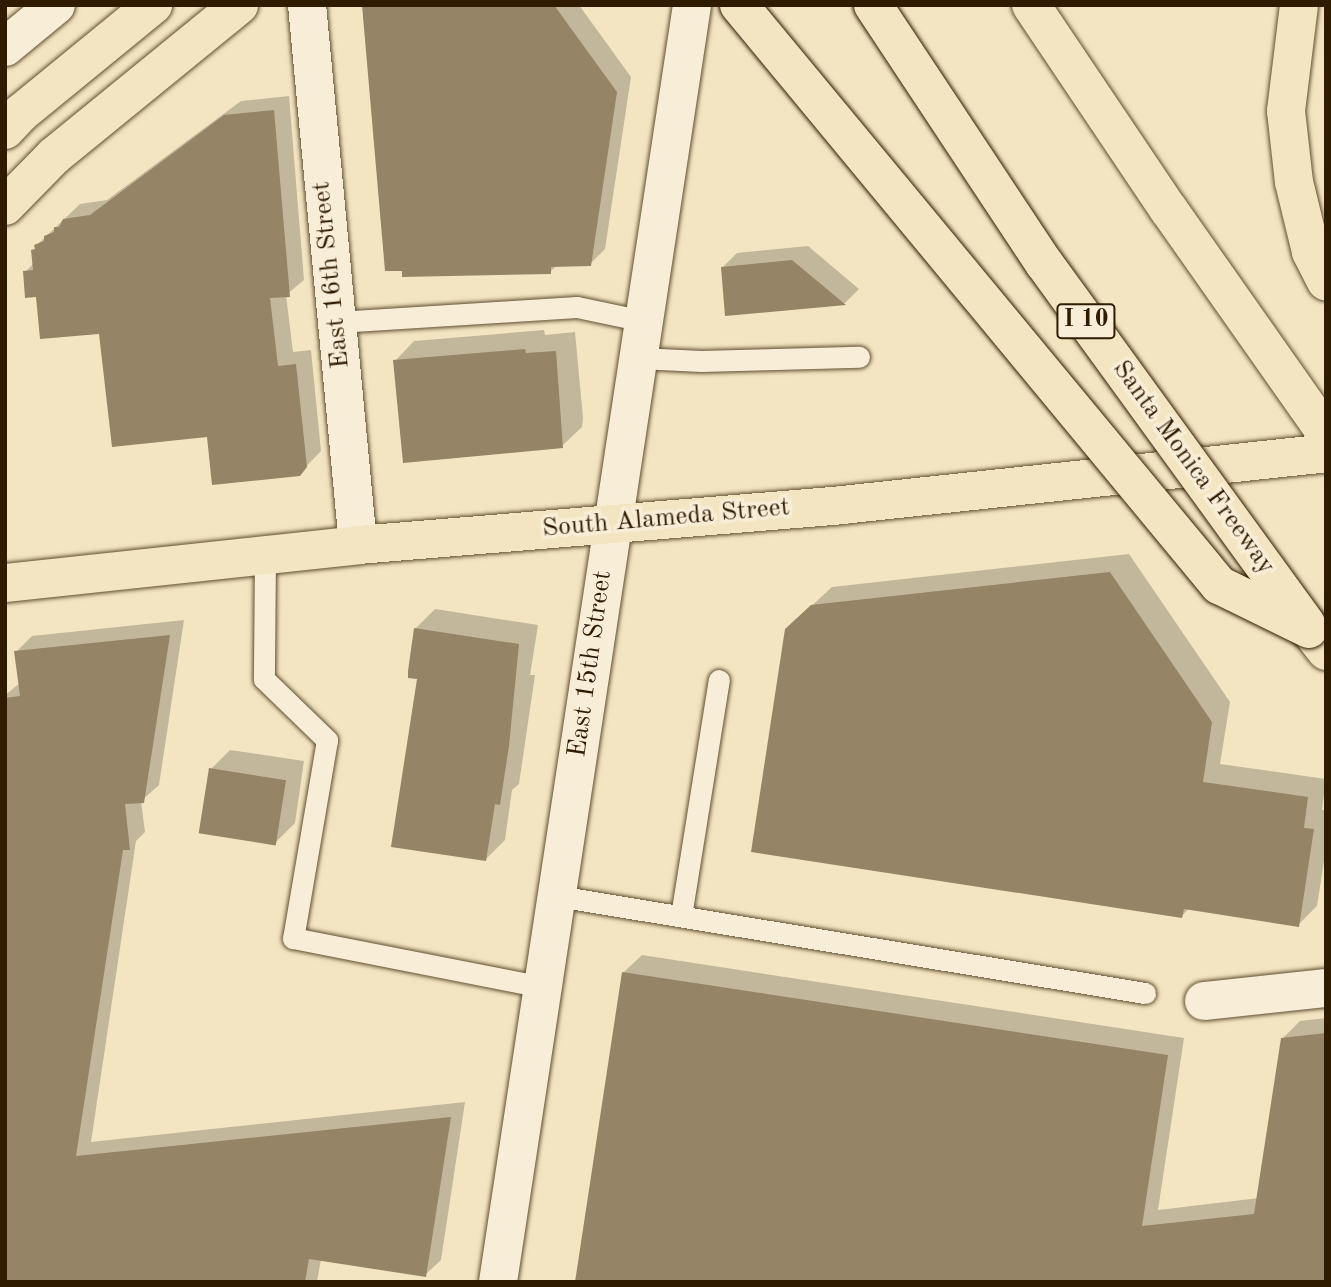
<!DOCTYPE html>
<html>
<head>
<meta charset="utf-8">
<style>
	body { margin:0 }
	#map { position:relative; width:1331px; height:1287px; overflow:hidden; background:#f4e5c2; font-family:"Old Standard TT",serif }
	div>[style] { position:absolute }
	.shadow>* { inset:0; background:#0003 }
	.building>* { inset:0; background:#958465; transform-origin:0 0 }
	.roads { filter:drop-shadow(0 0 2px #604e30) drop-shadow(0 0 2px #604e30) }
	.lane>* { height:21px; margin:-10.5px; padding:0 10.5px; transform-origin:10.5px; border-radius:10.5px; background:#f8eed7 }
	.street>* { height:38px; margin:-19px; padding:0 19px; transform-origin:19px; border-radius:19px; background:#f8eed7 }
	.secondary>* { height:38px; margin:-19px; padding:0 19px; transform-origin:19px; border-radius:19px; background:#f8eed7 }
	.primary>* { height:38px; margin:-19px; padding:0 19px; transform-origin:19px; border-radius:19px; background:#f4e5c2 }
	.highway>* { height:38px; margin:-19px; padding:0 19px; transform-origin:19px; border-radius:19px; background:#f4e5c2 }
	.bridges { filter:drop-shadow(0 0 2px #2f1b00) drop-shadow(0 0 2px #2f1b00) }
	.highway-bridge>* { height:38px; margin:-19px; padding:0 19px; transform-origin:19px; border-radius:19px; background:#f4e5c2 }
	span { translate:-50% -50%; white-space:nowrap; text-align:center; line-height:1.15; -webkit-text-stroke:7px #f8eed7; paint-order:stroke }
	.shield-label span { padding:2px 5px; background:#f8eed7; border:2px solid; border-radius:5px; -webkit-text-stroke-width:0 }
	.shield-label { font-size:24px; color:#2f1b00; font-weight:700 }
	.street-label { font-size:26px; color:#2f1b00 }
	.frame { position:absolute; inset:0; border:7px solid #2f1b00; pointer-events:none }
</style>
</head>
<body>
<div id="map">
	<div class="shadow">
		<div style="clip-path:polygon(364px 5px,579px 5px,631px 77px,605px 249px,590px 264px,557px 265px,550px 272px)"></div>
		<div style="clip-path:polygon(289px 96px,304px 280px,286px 295px,293px 352px,311px 350px,321px 451px,299px 474px,209px 435px,101px 332px,37px 295px,25px 272px,34px 263px,36px 246px,80px 204px,107px 200px,241px 101px)"></div>
		<div style="clip-path:polygon(808px 246px,859px 289px,845px 303px,726px 315px,722px 268px,737px 253px)"></div>
		<div style="clip-path:polygon(544px 330px,545px 335px,575px 332px,583px 418px,582px 427px,562px 446px,395px 361px,414px 341px)"></div>
		<div style="clip-path:polygon(1129px 554px,1230px 702px,1220px 764px,1326px 779px,1322px 810px,1326px 810px,1326px 848px,1317px 906px,1298px 925px,1189px 908px,1182px 916px,806px 611px,832px 587px)"></div>
		<div style="clip-path:polygon(435px 609px,538px 625px,530px 675px,535px 675px,519px 784px,512px 790px,505px 840px,485px 860px,419px 678px,416px 628px)"></div>
		<div style="clip-path:polygon(184px 620px,159px 785px,141px 801px,145px 832px,136px 841px,91px 1142px,465px 1102px,441px 1260px,425px 1275px,321px 1259px,317px 1282px,5px 1282px,5px 695px,20px 683px,16px 652px,32px 636px)"></div>
		<div style="clip-path:polygon(230px 750px,304px 761px,295px 823px,275px 843px,211px 769px)"></div>
		<div style="clip-path:polygon(642px 955px,1184px 1038px,1158px 1210px,1259px 1198px,1282px 1039px,1300px 1021px,1326px 1018px,1326px 1282px,577px 1282px,624px 972px)"></div>
	</div>
	<div class="building">
		<div style="clip-path:polygon(362px 5px,554px 5px,617px 92px,591px 266px,551px 267px,551px 274px,402px 277px,402px 271px,385px 271px)"></div>
		<div style="clip-path:polygon(274px 110px,290px 297px,270px 298px,278px 366px,296px 364px,307px 467px,300px 476px,212px 485px,207px 437px,112px 447px,99px 334px,40px 339px,36px 297px,25px 298px,23px 271px,33px 270px,31px 250px,35px 249px,34px 245px,44px 241px,44px 236px,54px 232px,54px 227px,59px 227px,63px 219px,90px 215px,224px 115px)"></div>
		<div style="clip-path:polygon(792px 260px,846px 305px,725px 316px,721px 267px)"></div>
		<div style="clip-path:polygon(525px 349px,526px 353px,556px 351px,563px 448px,403px 463px,393px 360px)"></div>
		<div style="clip-path:polygon(1110px 572px,1212px 722px,1203px 782px,1308px 797px,1304px 828px,1314px 829px,1299px 927px,1184px 909px,1182px 918px,751px 852px,785px 629px,811px 605px)"></div>
		<div style="clip-path:polygon(414px 628px,519px 644px,509px 746px,500px 805px,495px 804px,486px 861px,391px 847px,417px 679px,408px 678px,408px 671px)"></div>
		<div style="clip-path:polygon(170px 635px,144px 803px,125px 804px,130px 850px,123px 850px,76px 1156px,451px 1117px,426px 1277px,309px 1259px,305px 1282px,5px 1282px,5px 698px,20px 696px,14px 651px)"></div>
		<div style="left:209px;top:768px;width:78px;height:66px;rotate:9deg"></div>
		<div style="clip-path:polygon(622px 972px,1168px 1055px,1142px 1226px,1254px 1214px,1281px 1038px,1326px 1033px,1326px 1282px,575px 1282px)"></div>
	</div>
	<div class="roads">
		<div class="lane">
			<div style="left:337px;top:322px;width:240px;rotate:-3.6deg"></div>
			<div style="left:577px;top:307px;width:68px;rotate:11.8deg"></div>
			<div style="left:639px;top:358px;width:62px;rotate:2.8deg"></div>
			<div style="left:701px;top:361px;width:158px;rotate:-1.5deg"></div>
			<div style="left:265px;top:555px;width:124px;rotate:90.5deg"></div>
			<div style="left:264px;top:679px;width:88px;rotate:44.1deg"></div>
			<div style="left:327px;top:740px;width:201px;rotate:99.7deg"></div>
			<div style="left:293px;top:938px;width:254px;rotate:11.1deg"></div>
			<div style="left:557px;top:896px;width:596px;rotate:9.37deg"></div>
			<div style="left:681px;top:916px;width:239px;rotate:-80.9deg"></div>
		</div>
		<div class="street">
			<div style="left:5px;top:47px;width:66px;rotate:-39.5deg"></div>
			<div style="left:1204px;top:1001px;width:123px;rotate:-6.1deg"></div>
		</div>
		<div class="secondary">
			<div style="left:307px;top:5px;width:542px;rotate:84.6deg"></div>
			<div style="left:498px;top:1282px;width:1292px;rotate:-81.36deg"></div>
		</div>
		<div class="primary">
			<div style="left:1299px;top:5px;width:107px;rotate:97deg"></div>
			<div style="left:1286px;top:111px;width:71px;rotate:83.6deg"></div>
			<div style="left:1294px;top:182px;width:72px;rotate:76.3deg"></div>
			<div style="left:1311px;top:252px;width:33px;rotate:63deg"></div>
			<div style="left:5px;top:583px;width:355px;rotate:-6.1deg"></div>
			<div style="left:358px;top:545px;width:486px;rotate:-4.7deg"></div>
			<div style="left:842px;top:505px;width:487px;rotate:-6.1deg"></div>
		</div>
		<div class="highway">
			<div style="left:1031px;top:5px;width:247px;rotate:56.1deg"></div>
			<div style="left:1169px;top:210px;width:273px;rotate:54.9deg"></div>
			<div style="left:5px;top:130px;width:23px;rotate:-47deg"></div>
			<div style="left:21px;top:113px;width:171px;rotate:-39.3deg"></div>
			<div style="left:5px;top:206px;width:70px;rotate:-45.6deg"></div>
			<div style="left:54px;top:156px;width:239px;rotate:-39.2deg"></div>
			<div style="left:1309px;top:629px;width:28px;rotate:52deg"></div>
		</div>
	</div>
	<div class="bridges">
		<div class="highway-bridge">
			<div style="left:739px;top:5px;width:753px;rotate:50.39deg"></div>
			<div style="left:1219px;top:585px;width:100px;rotate:26.1deg"></div>
			<div style="left:873px;top:5px;width:310px;rotate:56.5deg"></div>
			<div style="left:1044px;top:263px;width:446px;rotate:54deg"></div>
		</div>
	</div>
	<div class="shield-label">
		<span style="left:1086px;top:321px">I 10</span>
	</div>
	<div class="street-label">
		<span style="left:332px;top:275px;rotate:-96deg">East 16th Street</span>
		<span style="left:1193px;top:468px;rotate:54deg">Santa Monica Freeway</span>
		<span style="left:666px;top:519px;rotate:-5deg">South Alameda Street</span>
		<span style="left:591px;top:664px;rotate:-82deg">East 15th Street</span>
	</div>
	<div class="frame"></div>
</div>
</body>
</html>
